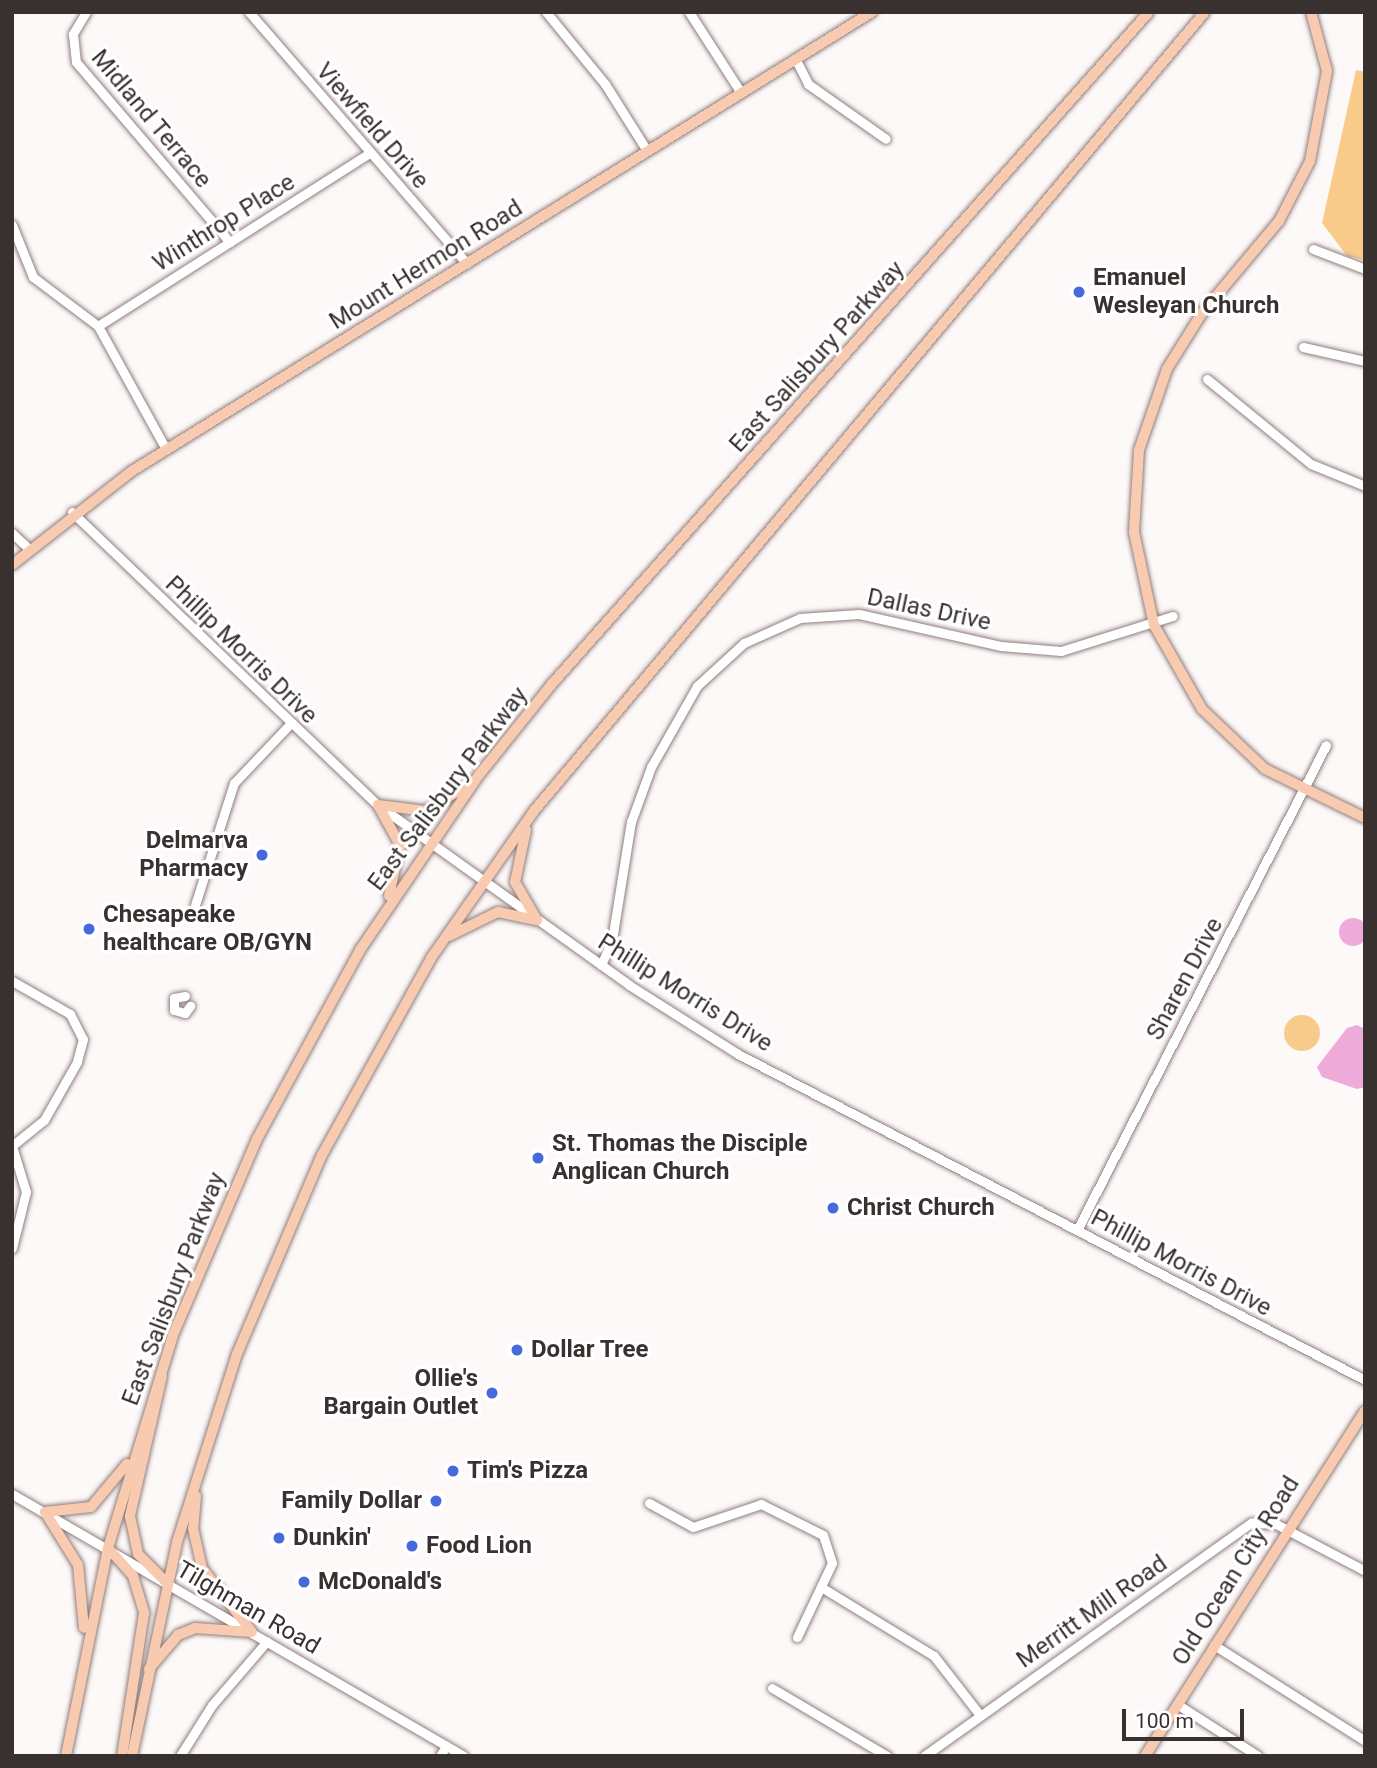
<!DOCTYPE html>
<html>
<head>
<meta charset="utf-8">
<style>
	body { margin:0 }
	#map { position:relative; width:1377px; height:1768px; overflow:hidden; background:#fdf9f9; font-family:Roboto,sans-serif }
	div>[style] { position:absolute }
	.green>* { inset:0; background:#f9cb8a }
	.round { border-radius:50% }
	.water>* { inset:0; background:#eeaad8 }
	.roads { filter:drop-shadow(0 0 2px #8f7e7c) drop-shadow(0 0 2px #8f7e7c) }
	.minor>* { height:9px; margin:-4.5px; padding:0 4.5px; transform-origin:4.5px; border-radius:4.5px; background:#fff }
	.major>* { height:10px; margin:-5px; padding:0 5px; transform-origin:5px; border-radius:5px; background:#f8cbb0 }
	.dots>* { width:19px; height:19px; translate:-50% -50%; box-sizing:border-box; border:4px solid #fff; border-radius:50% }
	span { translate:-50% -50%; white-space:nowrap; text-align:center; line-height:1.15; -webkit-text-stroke:6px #fff; paint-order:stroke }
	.street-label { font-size:24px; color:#383130 }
	.poi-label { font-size:24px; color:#383130; font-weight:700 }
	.left { translate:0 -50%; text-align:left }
	.right { translate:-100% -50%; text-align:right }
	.frame { position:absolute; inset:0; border:14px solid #383130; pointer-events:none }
	.scale { position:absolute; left:1122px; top:1709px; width:122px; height:32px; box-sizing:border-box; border:4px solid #383130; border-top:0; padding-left:9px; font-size:21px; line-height:24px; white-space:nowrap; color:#383130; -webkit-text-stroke:5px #fff; paint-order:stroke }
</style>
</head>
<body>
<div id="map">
	<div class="green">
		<div style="clip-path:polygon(1356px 70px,1365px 72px,1365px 260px,1347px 256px,1322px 223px)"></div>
		<div class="round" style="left:1284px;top:1015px;width:36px;height:36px"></div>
	</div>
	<div class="water">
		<div class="round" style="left:1339px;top:918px;width:28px;height:28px"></div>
		<div style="clip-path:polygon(1357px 1025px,1365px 1029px,1365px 1087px,1357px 1089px,1322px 1077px,1317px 1067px,1347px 1028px)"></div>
	</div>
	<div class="roads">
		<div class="minor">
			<div style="left:86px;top:12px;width:26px;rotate:121deg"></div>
			<div style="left:73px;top:34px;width:28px;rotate:84deg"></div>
			<div style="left:76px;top:62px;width:237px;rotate:49.5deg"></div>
			<div style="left:249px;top:12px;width:333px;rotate:49.1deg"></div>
			<div style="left:546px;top:12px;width:93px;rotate:50.7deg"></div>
			<div style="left:605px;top:84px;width:77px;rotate:57.8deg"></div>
			<div style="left:689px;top:12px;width:94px;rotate:57.2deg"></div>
			<div style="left:796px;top:60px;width:27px;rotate:63deg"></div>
			<div style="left:808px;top:84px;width:95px;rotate:35.2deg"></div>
			<div style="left:12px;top:225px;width:56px;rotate:68deg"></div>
			<div style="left:33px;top:277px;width:81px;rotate:37deg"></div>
			<div style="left:98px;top:326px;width:141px;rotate:61.1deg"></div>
			<div style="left:1313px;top:249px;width:56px;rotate:21deg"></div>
			<div style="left:98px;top:326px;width:322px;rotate:-32.5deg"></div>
			<div style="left:1303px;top:347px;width:64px;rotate:12.7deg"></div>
			<div style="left:1207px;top:379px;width:134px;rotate:39.3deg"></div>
			<div style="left:1311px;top:464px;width:58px;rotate:22.2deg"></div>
			<div style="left:72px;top:512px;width:424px;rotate:43.8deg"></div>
			<div style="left:378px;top:805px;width:309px;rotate:35.6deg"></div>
			<div style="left:629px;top:985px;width:129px;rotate:32.3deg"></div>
			<div style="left:738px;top:1054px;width:707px;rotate:27.47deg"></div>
			<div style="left:12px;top:533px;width:23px;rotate:43deg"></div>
			<div style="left:195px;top:905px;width:128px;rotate:-72.3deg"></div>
			<div style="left:234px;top:783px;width:81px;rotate:-46.5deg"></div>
			<div style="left:601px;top:965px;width:27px;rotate:-66deg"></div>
			<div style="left:612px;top:940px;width:120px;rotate:-80.9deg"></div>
			<div style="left:631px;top:822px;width:59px;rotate:-70deg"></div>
			<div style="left:651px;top:767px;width:93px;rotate:-60.4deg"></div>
			<div style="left:697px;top:686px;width:64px;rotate:-42.5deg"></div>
			<div style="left:744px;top:643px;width:61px;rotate:-24.1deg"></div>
			<div style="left:800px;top:618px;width:59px;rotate:-3.9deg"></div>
			<div style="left:859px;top:614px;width:146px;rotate:12.7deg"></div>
			<div style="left:1001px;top:646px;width:60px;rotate:4.8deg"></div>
			<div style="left:1061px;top:651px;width:117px;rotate:-17.4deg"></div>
			<div style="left:12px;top:981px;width:67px;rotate:29.6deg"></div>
			<div style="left:70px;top:1014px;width:28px;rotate:63deg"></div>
			<div style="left:83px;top:1039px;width:24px;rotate:105deg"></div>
			<div style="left:77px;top:1062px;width:67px;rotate:119.6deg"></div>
			<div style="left:44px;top:1120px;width:41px;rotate:140.9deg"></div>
			<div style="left:185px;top:996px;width:11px;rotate:170deg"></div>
			<div style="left:174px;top:998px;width:12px;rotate:90deg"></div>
			<div style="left:174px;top:1010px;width:11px;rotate:15deg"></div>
			<div style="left:185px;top:1013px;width:9px;rotate:-54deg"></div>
			<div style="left:12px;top:1146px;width:48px;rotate:73.1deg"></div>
			<div style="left:26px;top:1192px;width:58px;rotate:104deg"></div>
			<div style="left:1077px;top:1230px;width:545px;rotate:-62.82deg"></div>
			<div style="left:12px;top:1494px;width:522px;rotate:30.1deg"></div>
			<div style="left:649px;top:1503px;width:50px;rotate:28.6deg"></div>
			<div style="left:693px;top:1527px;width:72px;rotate:-18.7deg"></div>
			<div style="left:761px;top:1504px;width:69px;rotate:26.6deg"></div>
			<div style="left:823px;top:1535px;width:29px;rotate:72deg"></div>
			<div style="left:832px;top:1563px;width:82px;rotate:115.3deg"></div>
			<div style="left:821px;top:1587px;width:132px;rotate:31.4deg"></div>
			<div style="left:934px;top:1656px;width:75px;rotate:52.1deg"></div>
			<div style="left:1214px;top:1645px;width:179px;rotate:32.4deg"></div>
			<div style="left:772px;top:1688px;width:134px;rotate:30.6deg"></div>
			<div style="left:1177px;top:1704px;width:96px;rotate:32.7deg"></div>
			<div style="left:180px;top:1756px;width:60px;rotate:-57.9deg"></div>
			<div style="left:212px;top:1705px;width:84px;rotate:-49.3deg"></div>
			<div style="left:440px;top:1756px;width:12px;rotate:-59deg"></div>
			<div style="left:924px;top:1756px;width:402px;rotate:-35.5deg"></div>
			<div style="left:1251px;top:1523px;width:25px;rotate:2deg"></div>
			<div style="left:1276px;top:1524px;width:101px;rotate:27.8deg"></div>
		</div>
		<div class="major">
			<div style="left:1311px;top:12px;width:61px;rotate:74.8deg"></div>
			<div style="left:1327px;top:71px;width:92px;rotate:100.7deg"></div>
			<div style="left:1310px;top:161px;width:68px;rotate:117.3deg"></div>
			<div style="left:1279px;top:221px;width:120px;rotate:129.9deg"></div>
			<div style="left:1202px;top:313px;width:66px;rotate:122deg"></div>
			<div style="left:1167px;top:369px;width:86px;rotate:109.1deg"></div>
			<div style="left:1139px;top:450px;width:82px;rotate:93.5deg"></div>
			<div style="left:1134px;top:532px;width:95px;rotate:77.9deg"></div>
			<div style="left:1154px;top:625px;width:97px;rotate:60.3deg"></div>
			<div style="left:1202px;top:709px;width:87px;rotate:43.6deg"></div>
			<div style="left:1265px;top:769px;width:111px;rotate:26.1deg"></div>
			<div style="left:12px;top:565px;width:152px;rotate:-38.1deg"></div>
			<div style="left:132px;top:471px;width:871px;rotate:-31.81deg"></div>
			<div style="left:378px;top:805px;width:48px;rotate:7.1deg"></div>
			<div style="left:426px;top:811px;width:47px;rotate:-32deg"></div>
			<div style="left:378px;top:805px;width:46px;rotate:61.2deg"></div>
			<div style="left:400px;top:845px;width:52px;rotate:102.2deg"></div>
			<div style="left:526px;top:830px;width:53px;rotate:101.9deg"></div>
			<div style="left:515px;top:882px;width:44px;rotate:59.9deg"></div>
			<div style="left:449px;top:936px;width:55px;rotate:-26.1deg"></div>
			<div style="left:498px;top:912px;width:40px;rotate:12deg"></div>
			<div style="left:162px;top:1376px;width:144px;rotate:102.9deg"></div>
			<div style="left:130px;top:1516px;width:39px;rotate:78deg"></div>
			<div style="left:138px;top:1554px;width:41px;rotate:45deg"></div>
			<div style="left:196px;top:1496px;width:32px;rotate:95deg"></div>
			<div style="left:193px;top:1528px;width:41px;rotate:77.3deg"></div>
			<div style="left:202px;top:1568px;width:81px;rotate:52deg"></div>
			<div style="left:45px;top:1512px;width:62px;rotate:58.1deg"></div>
			<div style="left:78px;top:1565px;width:63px;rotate:84.6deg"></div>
			<div style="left:45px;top:1512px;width:46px;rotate:-6.2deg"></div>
			<div style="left:91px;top:1507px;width:56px;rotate:-50.1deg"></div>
			<div style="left:108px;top:1548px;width:38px;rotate:48deg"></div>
			<div style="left:133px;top:1576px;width:39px;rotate:73deg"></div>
			<div style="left:144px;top:1613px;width:145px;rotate:98.7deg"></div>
			<div style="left:149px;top:1669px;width:45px;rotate:-49.5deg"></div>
			<div style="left:178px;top:1635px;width:18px;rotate:-22deg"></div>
			<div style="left:195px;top:1628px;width:56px;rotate:4.1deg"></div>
			<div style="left:66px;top:1756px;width:212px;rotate:-78.6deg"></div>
			<div style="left:108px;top:1548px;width:223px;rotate:-73deg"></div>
			<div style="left:173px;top:1335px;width:213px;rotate:-66.8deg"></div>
			<div style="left:257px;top:1139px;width:215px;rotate:-61.4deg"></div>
			<div style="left:360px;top:950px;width:212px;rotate:-55.8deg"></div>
			<div style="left:479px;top:775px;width:115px;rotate:-51.3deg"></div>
			<div style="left:551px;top:685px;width:900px;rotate:-48.38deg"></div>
			<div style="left:132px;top:1756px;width:219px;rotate:-78.1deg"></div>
			<div style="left:177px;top:1542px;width:197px;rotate:-72.3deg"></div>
			<div style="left:237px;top:1354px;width:216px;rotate:-66.9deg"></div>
			<div style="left:322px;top:1155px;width:225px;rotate:-61deg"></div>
			<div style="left:431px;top:958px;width:179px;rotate:-55deg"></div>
			<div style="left:534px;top:811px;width:1043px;rotate:-49.98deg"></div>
			<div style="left:1145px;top:1756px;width:409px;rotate:-57.5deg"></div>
		</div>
	</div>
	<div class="dots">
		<div style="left:1079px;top:292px;background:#4669dc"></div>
		<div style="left:262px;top:855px;background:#4669dc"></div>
		<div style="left:89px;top:929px;background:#4669dc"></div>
		<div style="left:538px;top:1158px;background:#4669dc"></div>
		<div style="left:833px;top:1208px;background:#4669dc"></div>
		<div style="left:517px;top:1350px;background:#4669dc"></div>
		<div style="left:492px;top:1393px;background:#4669dc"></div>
		<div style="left:453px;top:1471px;background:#4669dc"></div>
		<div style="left:436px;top:1501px;background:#4669dc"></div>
		<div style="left:279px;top:1538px;background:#4669dc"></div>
		<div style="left:412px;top:1546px;background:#4669dc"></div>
		<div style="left:304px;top:1582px;background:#4669dc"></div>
	</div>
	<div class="street-label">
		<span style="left:151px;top:119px;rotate:50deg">Midland Terrace</span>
		<span style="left:372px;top:126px;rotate:49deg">Viewfield Drive</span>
		<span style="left:224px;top:223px;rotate:-32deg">Winthrop Place</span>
		<span style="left:426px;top:265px;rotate:-32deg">Mount Hermon Road</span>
		<span style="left:817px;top:357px;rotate:-48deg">East Salisbury Parkway</span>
		<span style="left:929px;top:610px;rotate:12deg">Dallas Drive</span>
		<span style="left:241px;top:650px;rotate:44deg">Phillip Morris Drive</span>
		<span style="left:448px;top:789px;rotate:-53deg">East Salisbury Parkway</span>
		<span style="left:1185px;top:979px;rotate:-62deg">Sharen Drive</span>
		<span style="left:685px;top:993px;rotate:32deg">Phillip Morris Drive</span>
		<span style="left:1181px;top:1263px;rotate:28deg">Phillip Morris Drive</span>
		<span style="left:174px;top:1289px;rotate:-69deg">East Salisbury Parkway</span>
		<span style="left:1236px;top:1571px;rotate:-58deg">Old Ocean City Road</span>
		<span style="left:248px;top:1608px;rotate:30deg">Tilghman Road</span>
		<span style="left:1092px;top:1612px;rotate:-35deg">Merritt Mill Road</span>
	</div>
	<div class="poi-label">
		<span class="left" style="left:1093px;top:292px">Emanuel<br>Wesleyan Church</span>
		<span class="right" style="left:248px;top:855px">Delmarva<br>Pharmacy</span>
		<span class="left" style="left:103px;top:929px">Chesapeake<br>healthcare OB/GYN</span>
		<span class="left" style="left:552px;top:1158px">St. Thomas the Disciple<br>Anglican Church</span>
		<span class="left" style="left:847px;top:1208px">Christ Church</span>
		<span class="left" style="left:531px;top:1350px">Dollar Tree</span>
		<span class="right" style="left:478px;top:1393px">Ollie's<br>Bargain Outlet</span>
		<span class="left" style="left:467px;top:1471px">Tim's Pizza</span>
		<span class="right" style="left:422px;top:1501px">Family Dollar</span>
		<span class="left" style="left:293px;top:1538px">Dunkin'</span>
		<span class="left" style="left:426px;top:1546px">Food Lion</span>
		<span class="left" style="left:318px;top:1582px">McDonald's</span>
	</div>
	<div class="frame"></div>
	<div class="scale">100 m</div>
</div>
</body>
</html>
